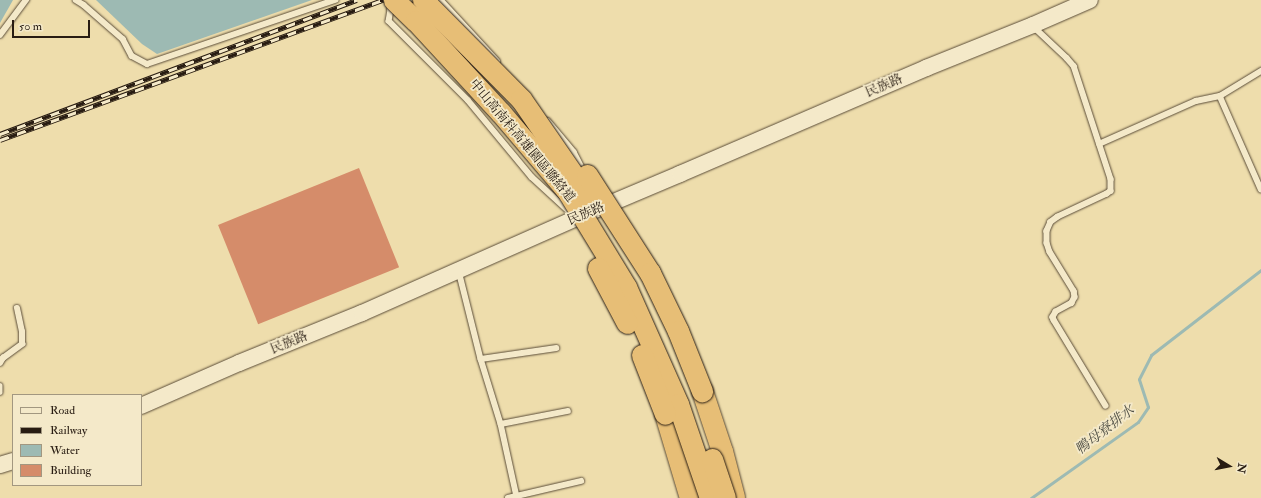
<!DOCTYPE html>
<html>
<head>
<meta charset="utf-8">
<style>
	body { margin:0 }
	#map { position:relative; width:1261px; height:498px; overflow:hidden; background:#eeddac; font-family:"IM FELL Double Pica","Noto Serif TC",serif }
	div>[style] { position:absolute }
	.water>* { inset:0; background:#9dbab3 }
	.stream>* { height:3px; margin:-1.5px; padding:0 1.5px; transform-origin:1.5px; border-radius:1.5px; background:#9dbab3 }
	.building>* { inset:0; background:#d58c6a; transform-origin:0 0 }
	.roads { filter:drop-shadow(0 0 1px #5a4c38) drop-shadow(0 0 1px #5a4c38) }
	.lane>* { height:5.5px; margin:-2.75px; padding:0 2.75px; transform-origin:2.75px; border-radius:2.75px; background:#f4e9c9 }
	.secondary>* { height:16px; margin:-8px; padding:0 8px; transform-origin:8px; border-radius:8px; background:#f4e9c9 }
	.highway>* { height:21px; margin:-10.5px; padding:0 10.5px; transform-origin:10.5px; border-radius:10.5px; background:#e7be76 }
	.rail>* { height:4.5px; margin-top:-2.25px; transform-origin:0; background:repeating-linear-gradient(90deg,#f4e9c9 0 9px,#281c12 0 18px); box-sizing:border-box; border-block:1px solid #281c12 }
	.bridges { filter:drop-shadow(0 0 1px #281c12) drop-shadow(0 0 1px #281c12) }
	.highway-bridge>* { height:21px; margin:-10.5px; padding:0 10.5px; transform-origin:10.5px; border-radius:10.5px; background:#e7be76 }
	span { translate:-50% -50%; white-space:nowrap; text-align:center; line-height:1.15; -webkit-text-stroke:3.5px #f4e9c9; paint-order:stroke }
	.street-label { font-size:13px; color:#281c12 }
	.water-label { font-size:14px; color:#4b4b42; font-style:italic }
	.legend { position:absolute; left:12px; top:394px; width:130px; height:92px; box-sizing:border-box; background:#f4e9c9; border:1px solid #a29780; margin:0; padding:5px 7px; list-style:none; font-size:12px; color:#281c12 }
	.legend li { display:flex; align-items:center; gap:8px; height:20px }
	.legend b { width:20px; border:1px solid #a29780 }
	.north { position:absolute; left:1209px; top:446px; width:40px; height:40px; -webkit-text-stroke:3px #f4e9c9; paint-order:stroke; rotate:100deg; font-size:11px; font-weight:700; line-height:16px; text-align:center; color:#281c12 }
	.north::after { content:''; display:block; margin:auto; width:14px; height:18px; background:#281c12; clip-path:polygon(50% 0,100% 100%,50% 72%,0 100%) }
	.scale { position:absolute; left:12px; top:20px; width:78px; height:18px; box-sizing:border-box; border:2px solid #281c12; border-top:0; padding-left:5px; font-size:12px; line-height:14px; white-space:nowrap; color:#281c12; -webkit-text-stroke:3px #f4e9c9; paint-order:stroke }
</style>
</head>
<body>
<div id="map">
	<div class="water">
		<div style="clip-path:polygon(0 0,13px 0,0 23px)"></div>
		<div style="clip-path:polygon(96px 0,312px 0,157px 54px,142px 44px)"></div>
	</div>
	<div class="stream">
		<div style="left:1031px;top:498px;width:131px;rotate:-35.4deg"></div>
		<div style="left:1138px;top:422px;width:18px;rotate:-56deg"></div>
		<div style="left:1148px;top:407px;width:29px;rotate:-108deg"></div>
		<div style="left:1139px;top:379px;width:27px;rotate:-63deg"></div>
		<div style="left:1151px;top:355px;width:139px;rotate:-37.7deg"></div>
	</div>
	<div class="building">
		<div style="left:359px;top:168px;width:107px;height:152px;rotate:68deg"></div>
	</div>
	<div class="roads">
		<div class="lane">
			<div style="left:76px;top:0;width:9px;rotate:32deg"></div>
			<div style="left:84px;top:5px;width:52px;rotate:41.1deg"></div>
			<div style="left:123px;top:39px;width:19px;rotate:62deg"></div>
			<div style="left:132px;top:56px;width:17px;rotate:28deg"></div>
			<div style="left:147px;top:64px;width:199px;rotate:-18.8deg"></div>
			<div style="left:441px;top:0;width:83px;rotate:47.4deg"></div>
			<div style="left:396px;top:7px;width:6px;rotate:149deg"></div>
			<div style="left:391px;top:10px;width:11px;rotate:100deg"></div>
			<div style="left:389px;top:21px;width:112px;rotate:45deg"></div>
			<div style="left:468px;top:100px;width:100px;rotate:50.3deg"></div>
			<div style="left:532px;top:177px;width:52px;rotate:42.6deg"></div>
			<div style="left:1034px;top:27px;width:45px;rotate:43.2deg"></div>
			<div style="left:1067px;top:58px;width:11px;rotate:49deg"></div>
			<div style="left:1074px;top:66px;width:119px;rotate:71.9deg"></div>
			<div style="left:1111px;top:179px;width:12px;rotate:90deg"></div>
			<div style="left:1111px;top:191px;width:5px;rotate:143deg"></div>
			<div style="left:1107px;top:194px;width:54px;rotate:154.9deg"></div>
			<div style="left:1058px;top:217px;width:9px;rotate:144deg"></div>
			<div style="left:1051px;top:222px;width:10px;rotate:114deg"></div>
			<div style="left:1047px;top:231px;width:12px;rotate:90deg"></div>
			<div style="left:1047px;top:243px;width:9px;rotate:72deg"></div>
			<div style="left:1050px;top:252px;width:46px;rotate:58.4deg"></div>
			<div style="left:1074px;top:291px;width:6px;rotate:81deg"></div>
			<div style="left:1075px;top:297px;width:7px;rotate:117deg"></div>
			<div style="left:1072px;top:303px;width:18px;rotate:151deg"></div>
			<div style="left:1056px;top:312px;width:6px;rotate:121deg"></div>
			<div style="left:1053px;top:317px;width:3px;rotate:72deg"></div>
			<div style="left:1054px;top:320px;width:100px;rotate:58.8deg"></div>
			<div style="left:0;top:35px;width:44px;rotate:-53.4deg"></div>
			<div style="left:1220px;top:96px;width:102px;rotate:66.2deg"></div>
			<div style="left:548px;top:121px;width:40px;rotate:50deg"></div>
			<div style="left:574px;top:152px;width:22px;rotate:63deg"></div>
			<div style="left:1099px;top:144px;width:106px;rotate:-23.9deg"></div>
			<div style="left:1196px;top:101px;width:25px;rotate:-12deg"></div>
			<div style="left:1220px;top:96px;width:48px;rotate:-31.4deg"></div>
			<div style="left:459px;top:271px;width:91px;rotate:76deg"></div>
			<div style="left:481px;top:359px;width:68px;rotate:72.9deg"></div>
			<div style="left:501px;top:424px;width:75px;rotate:77.6deg"></div>
			<div style="left:481px;top:359px;width:76px;rotate:-8.3deg"></div>
			<div style="left:0;top:363px;width:6px;rotate:-59deg"></div>
			<div style="left:3px;top:358px;width:24px;rotate:-36deg"></div>
			<div style="left:22px;top:344px;width:12px;rotate:-90deg"></div>
			<div style="left:22px;top:332px;width:24px;rotate:-102deg"></div>
			<div style="left:0;top:386px;width:6px;rotate:90deg"></div>
			<div style="left:501px;top:424px;width:68px;rotate:-11deg"></div>
			<div style="left:508px;top:498px;width:75px;rotate:-13.1deg"></div>
		</div>
		<div class="secondary">
			<div style="left:141px;top:406px;width:107px;rotate:-23.7deg"></div>
			<div style="left:239px;top:363px;width:133px;rotate:-22.1deg"></div>
			<div style="left:362px;top:313px;width:234px;rotate:-23.9deg"></div>
			<div style="left:576px;top:218px;width:113px;rotate:-22.9deg"></div>
			<div style="left:680px;top:174px;width:268px;rotate:-23.3deg"></div>
			<div style="left:926px;top:68px;width:115px;rotate:-21.9deg"></div>
			<div style="left:1033px;top:25px;width:62px;rotate:-23.7deg"></div>
			<div style="left:0;top:465px;width:14px;rotate:-17deg"></div>
		</div>
		<div class="highway">
			<div style="left:702px;top:391px;width:63px;rotate:71.6deg"></div>
			<div style="left:722px;top:451px;width:48px;rotate:75.4deg"></div>
			<div style="left:665px;top:414px;width:88px;rotate:73.4deg"></div>
		</div>
	</div>
	<div class="rail">
		<div style="left:0;top:134px;width:381px;rotate:-20.6deg"></div>
		<div style="left:0;top:140px;width:408px;rotate:-20.1deg"></div>
	</div>
	<div class="bridges">
		<div class="highway-bridge">
			<div style="left:394px;top:0;width:30px;rotate:44deg"></div>
			<div style="left:416px;top:21px;width:125px;rotate:47.3deg"></div>
			<div style="left:501px;top:113px;width:104px;rotate:49.7deg"></div>
			<div style="left:568px;top:192px;width:111px;rotate:58.6deg"></div>
			<div style="left:626px;top:287px;width:128px;rotate:66deg"></div>
			<div style="left:678px;top:404px;width:99px;rotate:71.2deg"></div>
			<div style="left:423px;top:0;width:139px;rotate:45.3deg"></div>
			<div style="left:521px;top:99px;width:118px;rotate:55.4deg"></div>
			<div style="left:587px;top:175px;width:117px;rotate:57.3deg"></div>
			<div style="left:650px;top:273px;width:64px;rotate:64.2deg"></div>
			<div style="left:678px;top:331px;width:65px;rotate:68.2deg"></div>
			<div style="left:598px;top:268px;width:62px;rotate:62.2deg"></div>
			<div style="left:642px;top:355px;width:63px;rotate:68.7deg"></div>
			<div style="left:712px;top:459px;width:41px;rotate:71.6deg"></div>
		</div>
	</div>
	<div class="street-label">
		<span style="left:884px;top:86px;rotate:-23deg">民族路</span>
		<span style="left:522px;top:141px;rotate:50deg">中山高南科高雄園區聯絡道</span>
		<span style="left:586px;top:214px;rotate:-23deg">民族路</span>
		<span style="left:289px;top:343px;rotate:-22deg">民族路</span>
	</div>
	<div class="water-label">
		<span style="left:1105px;top:430px;rotate:-38deg">鴨母寮排水</span>
	</div>
	<ul class="legend">
	<li><b style="height:5px;background:#f4e9c9"></b>Road</li>
	<li><b style="height:5px;background:#281c12"></b>Railway</li>
	<li><b style="height:11px;background:#9dbab3"></b>Water</li>
	<li><b style="height:11px;background:#d58c6a"></b>Building</li>
	</ul>
	<div class="north">N</div>
	<div class="scale">50 m</div>
</div>
</body>
</html>
